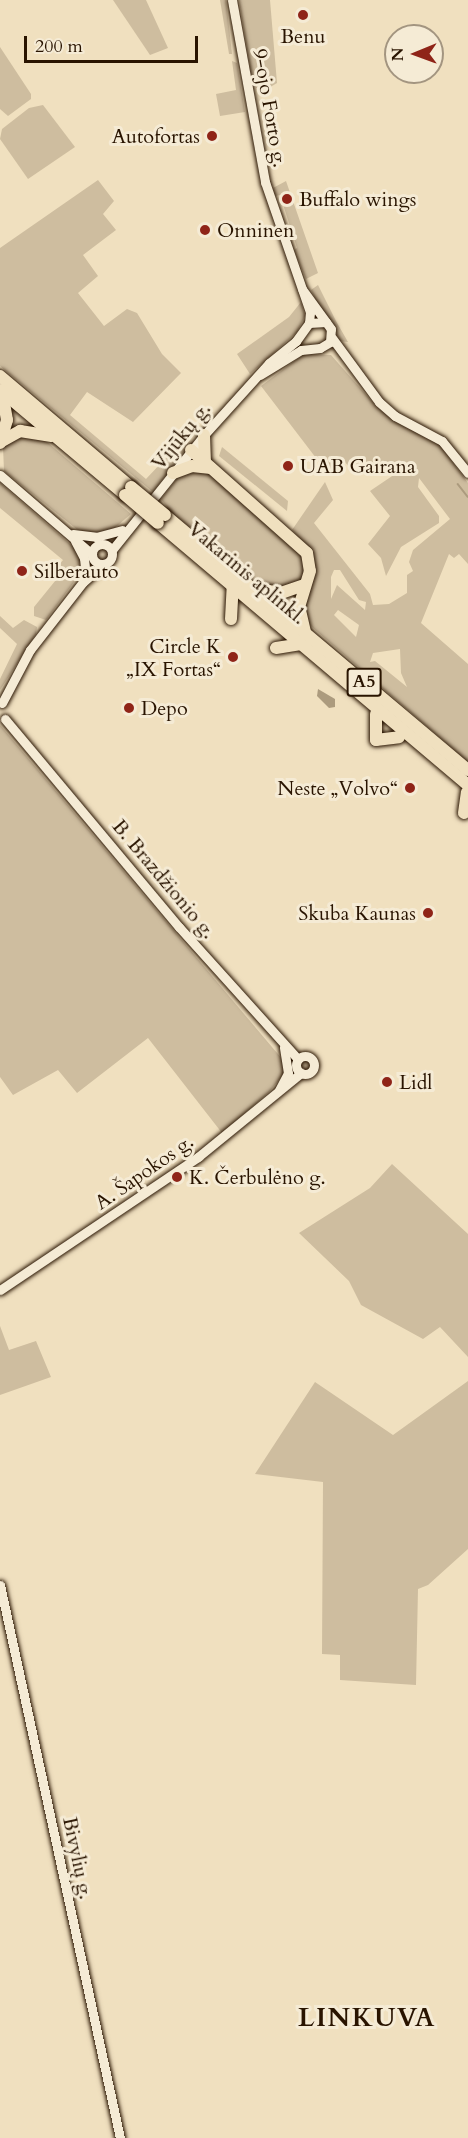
<!DOCTYPE html>
<html>
<head>
<meta charset="utf-8">
<style>
	body { margin:0 }
	#map { position:relative; width:468px; height:2138px; overflow:hidden; background:#f0e0bf; font-family:Cardo,serif }
	div>[style] { position:absolute }
	.green>* { inset:0; background:#cebd9f }
	.water>* { inset:0; background:#ac9b7e }
	.stream>* { height:1.5px; margin:-0.75px; padding:0 0.75px; transform-origin:0.75px; border-radius:0.75px; background:#ac9b7e }
	.roads { filter:drop-shadow(0 0 2px #291400) drop-shadow(0 0 2px #291400) }
	.secondary>* { height:9px; margin:-4.5px; padding:0 4.5px; transform-origin:4.5px; border-radius:4.5px; background:#f5ebd5 }
	.secondary>.ring { margin:-4.5px; padding:0; box-sizing:content-box; background:none; border:9px solid #f5ebd5; border-radius:50% }
	.highway>* { height:12px; margin:-6px; padding:0 6px; transform-origin:6px; border-radius:6px; background:#f0e0bf }
	.bridges { filter:drop-shadow(0 0 2px #291400) drop-shadow(0 0 2px #291400) }
	.highway-bridge>* { height:12px; margin:-6px; padding:0 6px; transform-origin:6px; border-radius:6px; background:#f0e0bf }
	.dots>* { width:16px; height:16px; translate:-50% -50%; box-sizing:border-box; border:3px solid #f5ebd5; border-radius:50% }
	span { translate:-50% -50%; white-space:nowrap; text-align:center; line-height:1.15; -webkit-text-stroke:6px #f5ebd5; paint-order:stroke }
	.shield-label span { padding:2px 4px; background:#f5ebd5; border:2px solid; border-radius:4px; -webkit-text-stroke-width:0 }
	.shield-label { font-size:18px; color:#291400; font-weight:700 }
	.poi-label { font-size:20px; color:#291400 }
	.right { translate:-100% -50%; text-align:right }
	.left { translate:0 -50%; text-align:left }
	.street-label { font-size:20px; color:#291400 }
	.district-label { font-size:26px; color:#291400; font-weight:700; letter-spacing:1.5px }
	.north { position:absolute; left:384px; top:24px; width:60px; height:60px; box-sizing:border-box; background:#f5ebd5; border:2px solid #a39580; border-radius:50%; rotate:269deg; font-size:16px; font-weight:700; line-height:24px; text-align:center; color:#291400 }
	.north::after { content:''; display:block; margin:auto; width:21px; height:27px; background:#8f2418; clip-path:polygon(50% 0,100% 100%,50% 72%,0 100%) }
	.scale { position:absolute; left:24px; top:36px; width:174px; height:27px; box-sizing:border-box; border:3px solid #291400; border-top:0; padding-left:8px; font-size:18px; line-height:21px; white-space:nowrap; color:#291400; -webkit-text-stroke:4px #f5ebd5; paint-order:stroke }
</style>
</head>
<body>
<div id="map">
	<div class="green">
		<div style="clip-path:polygon(113px 0,146px 0,168px 48px,150px 55px)"></div>
		<div style="clip-path:polygon(220px 0,226px 0,232px 54px,229px 54px)"></div>
		<div style="clip-path:polygon(239px 0,270px 0,277px 83px,262px 92px,253px 85px)"></div>
		<div style="clip-path:polygon(0 47px,31px 94px,31px 99px,8px 116px,0 109px)"></div>
		<div style="clip-path:polygon(232px 61px,237px 63px,245px 112px,220px 116px,216px 94px,236px 90px)"></div>
		<div style="clip-path:polygon(43px 105px,75px 147px,28px 179px,0 139px,2px 129px,29px 108px)"></div>
		<div style="clip-path:polygon(98px 180px,114px 201px,103px 214px,116px 230px,83px 255px,98px 276px,78px 293px,104px 326px,127px 309px,137px 313px,162px 354px,181px 373px,133px 422px,87px 392px,70px 415px,146px 479px,179px 444px,185px 450px,153px 492px,0 366px,0 248px)"></div>
		<div style="clip-path:polygon(286px 181px,318px 273px,306px 279px,294px 250px,297px 248px,280px 195px,275px 196px,273px 188px)"></div>
		<div style="clip-path:polygon(318px 285px,336px 321px,348px 342px,339px 341px,333px 322px,323px 314px,311px 290px)"></div>
		<div style="clip-path:polygon(301px 302px,305px 316px,297px 332px,250px 374px,237px 354px,289px 317px)"></div>
		<div style="clip-path:polygon(evenodd,304px 354px,331px 355px,375px 405px,393px 420px,439px 444px,468px 483px,468px 564px,459px 554px,454px 558px,449px 554px,421px 623px,468px 664px,468px 762px,304px 620px,308px 548px,292px 530px,325px 482px,333px 500px,314px 523px,370px 594px,373px 605px,389px 604px,407px 593px,407px 575px,413px 571px,409px 562px,413px 550px,450px 519px,419px 478px,418px 487px,439px 516px,439px 523px,401px 547px,386px 576px,381px 558px,368px 544px,390px 516px,370px 491px,404px 468px,392px 468px,382px 462px,356px 475px,344px 461px,329px 475px,261px 386px,304px 354px,334px 570px,340px 570px,359px 600px,366px 602px,365px 610px,337px 585px,331px 599px,331px 577px,334px 570px,304px 354px,338px 610px,359px 625px,356px 637px,334px 615px,338px 610px,304px 354px,400px 649px,401px 673px,407px 687px,375px 661px,370px 662px,373px 653px,400px 649px)"></div>
		<div style="clip-path:polygon(14px 436px,40px 436px,131px 514px,111px 531px,101px 534px,79px 531px,4px 471px,3px 447px)"></div>
		<div style="clip-path:polygon(222px 447px,288px 501px,287px 511px,219px 456px)"></div>
		<div style="clip-path:polygon(192px 471px,210px 473px,300px 552px,305px 565px,303px 577px,293px 588px,269px 588px,254px 580px,171px 512px,161px 499px,179px 476px)"></div>
		<div style="clip-path:polygon(0 483px,79px 552px,81px 567px,74px 582px,46px 620px,34px 616px,34px 607px,64px 570px,59px 565px,63px 560px,0 508px)"></div>
		<div style="clip-path:polygon(0 616px,13px 628px,24px 620px,37px 627px,36px 634px,0 690px,0 679px,17px 644px,0 628px)"></div>
		<div style="clip-path:polygon(0 725px,283px 1060px,283px 1075px,269px 1092px,222px 1133px,148px 1038px,77px 1093px,58px 1070px,13px 1095px,0 1077px)"></div>
		<div style="clip-path:polygon(392px 1164px,468px 1234px,468px 1357px,440px 1327px,423px 1339px,361px 1305px,349px 1281px,299px 1233px,370px 1188px)"></div>
		<div style="clip-path:polygon(0 1326px,9px 1350px,36px 1341px,51px 1377px,0 1395px)"></div>
		<div style="clip-path:polygon(468px 1381px,468px 1549px,428px 1585px,418px 1589px,416px 1685px,340px 1680px,340px 1655px,322px 1654px,323px 1482px,255px 1474px,315px 1382px,393px 1435px)"></div>
	</div>
	<div class="water">
		<div style="clip-path:polygon(318px 689px,335px 699px,335px 707px,329px 708px,317px 696px)"></div>
	</div>
	<div class="stream">
		<div style="left:458px;top:484px;width:16px;rotate:52deg"></div>
	</div>
	<div class="roads">
		<div class="secondary">
			<div style="left:232px;top:0;width:185px;rotate:79.7deg"></div>
			<div style="left:265px;top:182px;width:138px;rotate:70.9deg"></div>
			<div style="left:310px;top:312px;width:11px;rotate:95deg"></div>
			<div style="left:332px;top:338px;width:79px;rotate:53.7deg"></div>
			<div style="left:379px;top:402px;width:21px;rotate:41deg"></div>
			<div style="left:395px;top:416px;width:53px;rotate:28deg"></div>
			<div style="left:442px;top:441px;width:41px;rotate:50.9deg"></div>
			<div style="left:260px;top:375px;width:48px;rotate:-31.4deg"></div>
			<div style="left:301px;top:350px;width:19px;rotate:-6deg"></div>
			<div style="left:320px;top:348px;width:12px;rotate:-31deg"></div>
			<div style="left:330px;top:342px;width:13px;rotate:-86deg"></div>
			<div style="left:331px;top:329px;width:49px;rotate:-125.9deg"></div>
			<div style="left:0;top:475px;width:121px;rotate:40.7deg"></div>
			<div style="left:73px;top:534px;width:23px;rotate:7deg"></div>
			<div style="left:96px;top:537px;width:27px;rotate:-15deg"></div>
			<div style="left:75px;top:541px;width:19px;rotate:62deg"></div>
			<div style="left:84px;top:558px;width:18px;rotate:84deg"></div>
			<div class="ring" style="left:92px;top:544px;width:11px;height:11px"></div>
			<div style="left:112px;top:550px;width:147px;rotate:-51.3deg"></div>
			<div style="left:204px;top:435px;width:97px;rotate:-47.9deg"></div>
			<div style="left:269px;top:363px;width:35px;rotate:-39deg"></div>
			<div style="left:296px;top:341px;width:22px;rotate:-54deg"></div>
			<div style="left:309px;top:323px;width:17px;rotate:-3deg"></div>
			<div style="left:2px;top:703px;width:60px;rotate:-62.2deg"></div>
			<div style="left:30px;top:650px;width:86px;rotate:-52.1deg"></div>
			<div style="left:83px;top:582px;width:28px;rotate:-41deg"></div>
			<div style="left:5px;top:719px;width:271px;rotate:50.1deg"></div>
			<div style="left:179px;top:927px;width:178px;rotate:48deg"></div>
			<div class="ring" style="left:296px;top:1056px;width:9px;height:9px"></div>
			<div style="left:279px;top:1090px;width:19px;rotate:-62deg"></div>
			<div style="left:288px;top:1073px;width:26px;rotate:-99deg"></div>
			<div style="left:0;top:1290px;width:239px;rotate:-33.9deg"></div>
			<div style="left:198px;top:1157px;width:133px;rotate:-39.2deg"></div>
			<div style="left:0;top:1585px;width:566px;rotate:77.76deg"></div>
		</div>
		<div class="highway">
			<div style="left:0;top:376px;width:172px;rotate:40.3deg"></div>
			<div style="left:0;top:390px;width:163px;rotate:40deg"></div>
			<div style="left:204px;top:435px;width:27px;rotate:88deg"></div>
			<div style="left:2px;top:441px;width:21px;rotate:-29deg"></div>
			<div style="left:20px;top:431px;width:32px;rotate:9deg"></div>
			<div style="left:0;top:443px;width:24px;rotate:-73deg"></div>
			<div style="left:7px;top:420px;width:28px;rotate:-100deg"></div>
			<div style="left:191px;top:450px;width:155px;rotate:41.6deg"></div>
			<div style="left:307px;top:553px;width:18px;rotate:81deg"></div>
			<div style="left:310px;top:571px;width:37px;rotate:107deg"></div>
			<div style="left:299px;top:606px;width:26px;rotate:77deg"></div>
			<div style="left:173px;top:473px;width:20px;rotate:-20deg"></div>
			<div style="left:192px;top:466px;width:19px;rotate:6deg"></div>
			<div style="left:165px;top:515px;width:396px;rotate:40.1deg"></div>
			<div style="left:158px;top:523px;width:406px;rotate:40.2deg"></div>
			<div style="left:256px;top:589px;width:25px;rotate:9deg"></div>
			<div style="left:281px;top:593px;width:24px;rotate:-19deg"></div>
			<div style="left:231px;top:619px;width:33px;rotate:-87deg"></div>
			<div style="left:276px;top:648px;width:25px;rotate:-9deg"></div>
			<div style="left:376px;top:714px;width:26px;rotate:90deg"></div>
			<div style="left:376px;top:740px;width:23px;rotate:-7deg"></div>
			<div style="left:464px;top:813px;width:21px;rotate:-82deg"></div>
		</div>
	</div>
	<div class="bridges">
		<div class="highway-bridge">
			<div style="left:131px;top:487px;width:44px;rotate:39.5deg"></div>
			<div style="left:125px;top:495px;width:43px;rotate:40.3deg"></div>
		</div>
	</div>
	<div class="dots">
		<div style="left:303px;top:15px;background:#8f2418"></div>
		<div style="left:212px;top:136px;background:#8f2418"></div>
		<div style="left:287px;top:199px;background:#8f2418"></div>
		<div style="left:205px;top:230px;background:#8f2418"></div>
		<div style="left:288px;top:466px;background:#8f2418"></div>
		<div style="left:22px;top:571px;background:#8f2418"></div>
		<div style="left:233px;top:657px;background:#8f2418"></div>
		<div style="left:129px;top:708px;background:#8f2418"></div>
		<div style="left:410px;top:788px;background:#8f2418"></div>
		<div style="left:428px;top:913px;background:#8f2418"></div>
		<div style="left:387px;top:1082px;background:#8f2418"></div>
		<div style="left:177px;top:1177px;background:#8f2418"></div>
	</div>
	<div class="shield-label">
		<span style="left:364px;top:682px">A5</span>
	</div>
	<div class="poi-label">
		<span style="left:303px;top:36px">Benu</span>
		<span class="right" style="left:200px;top:136px">Autofortas</span>
		<span class="left" style="left:299px;top:199px">Buffalo wings</span>
		<span class="left" style="left:217px;top:230px">Onninen</span>
		<span class="left" style="left:300px;top:466px">UAB Gairana</span>
		<span class="left" style="left:34px;top:571px">Silberauto</span>
		<span class="right" style="left:221px;top:658px">Circle K<br>„IX Fortas“</span>
		<span class="left" style="left:141px;top:708px">Depo</span>
		<span class="right" style="left:398px;top:788px">Neste „Volvo“</span>
		<span class="right" style="left:416px;top:913px">Skuba Kaunas</span>
		<span class="left" style="left:399px;top:1082px">Lidl</span>
		<span class="left" style="left:189px;top:1177px">K. Čerbulėno g.</span>
	</div>
	<div class="street-label">
		<span style="left:270px;top:108px;rotate:80deg">9-ojo Forto g.</span>
		<span style="left:181px;top:436px;rotate:-51deg">Vijūkų g.</span>
		<span style="left:247px;top:573px;rotate:40deg">Vakarinis aplinkl.</span>
		<span style="left:164px;top:879px;rotate:50deg">B. Brazdžionio g.</span>
		<span style="left:144px;top:1172px;rotate:-35deg">A. Šapokos g.</span>
		<span style="left:78px;top:1858px;rotate:78deg">Bivylių g.</span>
	</div>
	<div class="district-label">
		<span style="left:367px;top:2018px">LINKUVA</span>
	</div>
	<div class="north">N</div>
	<div class="scale">200 m</div>
</div>
</body>
</html>
